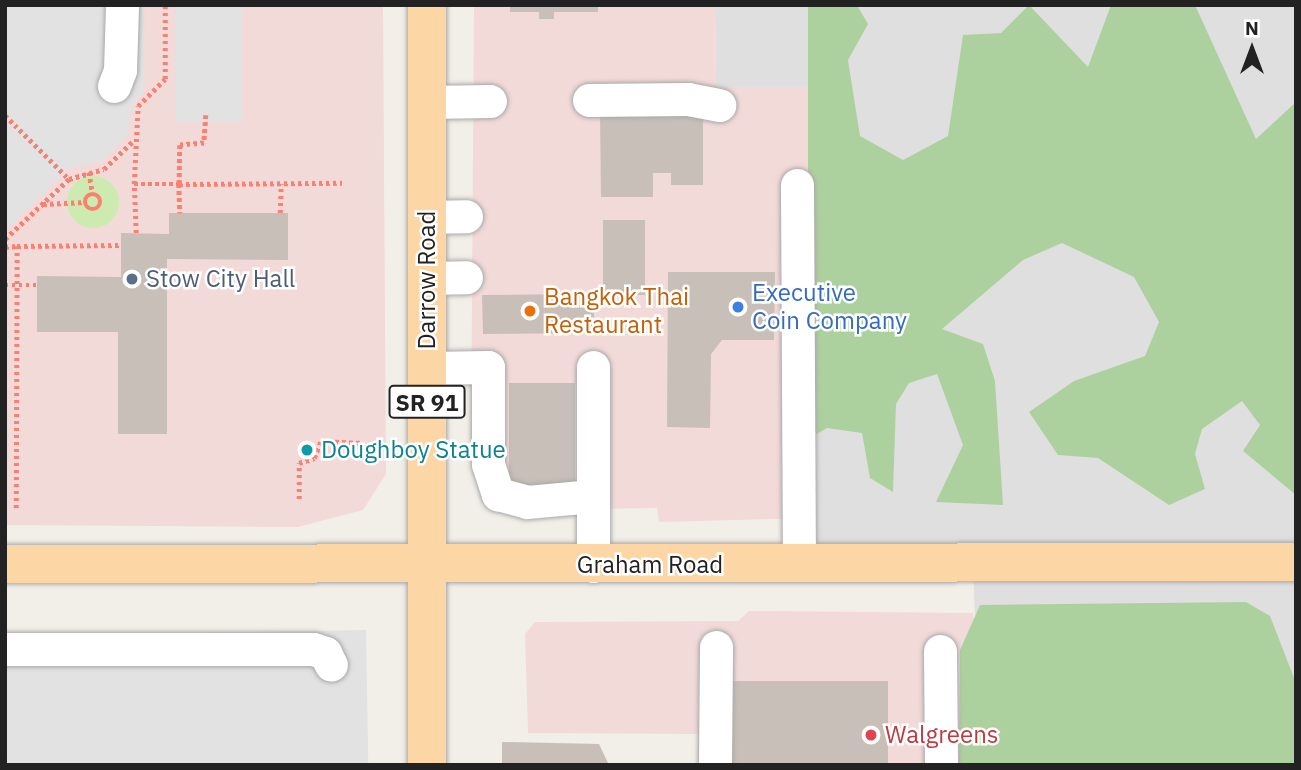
<!DOCTYPE html>
<html>
<head>
<meta charset="utf-8">
<style>
	body { margin:0 }
	#map { position:relative; width:1301px; height:770px; overflow:hidden; background:#f2efe9; font-family:"IBM Plex Sans",sans-serif }
	div>[style] { position:absolute }
	.residential>* { inset:0; background:#e0dfdf }
	.commercial>* { inset:0; background:#f2dad9 }
	.grass>* { inset:0; background:#cdebb0 }
	.round { border-radius:50% }
	.forest>* { inset:0; background:#add19e }
	.parking>* { inset:0; background:#e2e2e2; transform-origin:0 0 }
	.building>* { inset:0; background:#c7bfb8; transform-origin:0 0 }
	.path>* { height:4.5px; margin-top:-2.25px; transform-origin:0; background:repeating-linear-gradient(90deg,#fa8072 0 3.5px,transparent 0 7px) }
	.path>.ring { margin:-2.25px; padding:0; box-sizing:content-box; background:none; border:4.5px solid #fa8072; border-radius:50% }
	.roads { filter:drop-shadow(0 0 2px #a9a9a9) drop-shadow(0 0 2px #a9a9a9) }
	.minor>* { height:33px; margin:-16.5px; padding:0 16.5px; transform-origin:16.5px; border-radius:16.5px; background:#fff }
	.major>* { height:38px; margin:-19px; padding:0 19px; transform-origin:19px; border-radius:19px; background:#fcd6a4 }
	.dots>* { width:19px; height:19px; translate:-50% -50%; box-sizing:border-box; border:4px solid #fff; border-radius:50% }
	span { translate:-50% -50%; white-space:nowrap; text-align:center; line-height:1.15; -webkit-text-stroke:5px #fff; paint-order:stroke }
	.shield-label span { padding:2px 5px; background:#fff; border:2px solid; border-radius:5px; -webkit-text-stroke-width:0 }
	.shield-label { font-size:23px; color:#222; font-weight:700 }
	.service-label { font-size:24px; color:#4e5e75 }
	.left { translate:0 -50%; text-align:left }
	.street-label { font-size:24px; color:#222 }
	.shop-label { font-size:24px; color:#366cbe }
	.food-label { font-size:24px; color:#c56008 }
	.culture-label { font-size:24px; color:#0d838f }
	.health-label { font-size:24px; color:#be3a42 }
	.frame { position:absolute; inset:0; border:7px solid #222; pointer-events:none }
	.north { position:absolute; left:1217px; top:14px; width:70px; height:70px; -webkit-text-stroke:5px #fff; paint-order:stroke; rotate:0deg; font-size:19px; font-weight:700; line-height:28px; text-align:center; color:#222 }
	.north::after { content:''; display:block; margin:auto; width:24px; height:32px; background:#222; clip-path:polygon(50% 0,100% 100%,50% 72%,0 100%) }
</style>
</head>
<body>
<div id="map">
	<div class="residential">
		<div style="clip-path:polygon(715px 5px,1296px 5px,1296px 765px,980px 765px,973px 563px,815px 564px,808px 439px,817px 87px,716px 87px)"></div>
	</div>
	<div class="commercial">
		<div style="clip-path:polygon(5px 5px,383px 5px,386px 474px,363px 510px,298px 527px,5px 525px)"></div>
		<div style="clip-path:polygon(474px 5px,715px 5px,716px 87px,817px 87px,812px 518px,659px 522px,657px 508px,510px 510px,478px 483px,471px 437px)"></div>
		<div style="clip-path:polygon(749px 611px,973px 613px,980px 765px,698px 765px,698px 734px,528px 733px,525px 634px,535px 622px,738px 621px)"></div>
	</div>
	<div class="grass">
		<div class="round" style="left:67px;top:176px;width:52px;height:52px"></div>
	</div>
	<div class="forest">
		<div style="clip-path:polygon(808px 5px,857px 5px,868px 24px,848px 60px,860px 136px,903px 160px,948px 136px,963px 35px,1001px 33px,1029px 5px,1088px 67px,1111px 5px,1195px 5px,1256px 139px,1296px 102px,1296px 495px,1243px 451px,1260px 425px,1242px 401px,1202px 429px,1195px 454px,1205px 489px,1169px 505px,1098px 458px,1058px 455px,1029px 412px,1074px 381px,1145px 356px,1159px 322px,1134px 277px,1062px 243px,1023px 260px,942px 329px,983px 344px,995px 381px,1003px 505px,936px 502px,963px 445px,937px 374px,909px 383px,896px 404px,893px 492px,870px 478px,862px 433px,827px 428px,808px 439px)"></div>
		<div style="clip-path:polygon(1246px 602px,1270px 616px,1296px 683px,1296px 765px,959px 765px,960px 650px,980px 605px)"></div>
	</div>
	<div class="parking">
		<div style="clip-path:polygon(5px 5px,144px 5px,144px 93px,132px 105px,127px 135px,101px 161px,67px 169px,5px 231px)"></div>
		<div style="left:176px;top:5px;width:66px;height:117px"></div>
		<div style="left:366px;top:630px;width:135px;height:361px;rotate:89deg"></div>
	</div>
	<div class="building">
		<div style="clip-path:polygon(510px 5px,598px 5px,598px 12px,554px 12px,554px 19px,539px 19px,539px 12px,510px 12px)"></div>
		<div style="clip-path:polygon(600px 112px,703px 112px,703px 185px,671px 185px,671px 173px,653px 173px,653px 197px,601px 197px)"></div>
		<div style="clip-path:polygon(169px 213px,288px 213px,288px 260px,167px 259px,167px 434px,118px 434px,118px 332px,37px 332px,37px 276px,121px 277px,121px 233px,169px 234px)"></div>
		<div style="left:603px;top:220px;width:42px;height:75px"></div>
		<div style="clip-path:polygon(668px 272px,775px 272px,774px 340px,722px 340px,711px 354px,710px 428px,667px 427px)"></div>
		<div style="clip-path:polygon(569px 294px,569px 306px,594px 305px,594px 333px,483px 334px,482px 295px)"></div>
		<div style="left:509px;top:383px;width:66px;height:104px"></div>
		<div style="left:727px;top:681px;width:161px;height:84px"></div>
		<div style="clip-path:polygon(502px 742px,599px 744px,609px 765px,502px 765px)"></div>
	</div>
	<div class="path">
		<div style="left:5px;top:115px;width:91px;rotate:45deg"></div>
		<div style="left:206px;top:115px;width:28px;rotate:94deg"></div>
		<div style="left:204px;top:143px;width:24px;rotate:175deg"></div>
		<div style="left:180px;top:145px;width:39px;rotate:91deg"></div>
		<div style="left:179px;top:184px;width:163px;rotate:-0.4deg"></div>
		<div style="left:89px;top:172px;width:22px;rotate:80deg"></div>
		<div style="left:134px;top:184px;width:78px;rotate:-87.1deg"></div>
		<div style="left:138px;top:106px;width:38px;rotate:-45deg"></div>
		<div style="left:165px;top:79px;width:74px;rotate:-90deg"></div>
		<div class="ring" style="left:85px;top:194px;width:11.5px;height:11.5px"></div>
		<div style="left:43px;top:204px;width:42px;rotate:-2.7deg"></div>
		<div style="left:280px;top:213px;width:29px;rotate:-88deg"></div>
		<div style="left:136px;top:233px;width:49px;rotate:-92.3deg"></div>
		<div style="left:134px;top:184px;width:45px"></div>
		<div style="left:179px;top:184px;width:29px;rotate:88deg"></div>
		<div style="left:5px;top:239px;width:88px;rotate:-43.2deg"></div>
		<div style="left:69px;top:179px;width:36px;rotate:-16deg"></div>
		<div style="left:104px;top:169px;width:40px;rotate:-44deg"></div>
		<div style="left:5px;top:247px;width:12px;rotate:-5deg"></div>
		<div style="left:5px;top:285px;width:32px"></div>
		<div style="left:299px;top:499px;width:36px;rotate:-90deg"></div>
		<div style="left:299px;top:463px;width:16px;rotate:-18deg"></div>
		<div style="left:314px;top:458px;width:18px;rotate:-68deg"></div>
		<div style="left:321px;top:441px;width:40px;rotate:2.9deg"></div>
		<div style="left:16px;top:508px;width:262px;rotate:-89.8deg"></div>
		<div style="left:17px;top:246px;width:104px;rotate:-0.6deg"></div>
	</div>
	<div class="roads">
		<div class="minor">
			<div style="left:114px;top:86px;width:17px;rotate:-69deg"></div>
			<div style="left:120px;top:70px;width:65px;rotate:-88.2deg"></div>
			<div style="left:589px;top:100px;width:99px;rotate:-0.6deg"></div>
			<div style="left:688px;top:99px;width:32px;rotate:11deg"></div>
			<div style="left:427px;top:102px;width:63px;rotate:-0.9deg"></div>
			<div style="left:797px;top:185px;width:379px;rotate:89.7deg"></div>
			<div style="left:427px;top:217px;width:39px;rotate:-1deg"></div>
			<div style="left:427px;top:278px;width:39px;rotate:-1deg"></div>
			<div style="left:427px;top:368px;width:61px;rotate:-0.9deg"></div>
			<div style="left:488px;top:367px;width:97px;rotate:90deg"></div>
			<div style="left:488px;top:464px;width:32px;rotate:72deg"></div>
			<div style="left:498px;top:494px;width:30px;rotate:15deg"></div>
			<div style="left:527px;top:502px;width:66px;rotate:-5.2deg"></div>
			<div style="left:593px;top:566px;width:199px;rotate:-90deg"></div>
			<div style="left:5px;top:649px;width:308px"></div>
			<div style="left:313px;top:649px;width:13px;rotate:18deg"></div>
			<div style="left:325px;top:653px;width:13px;rotate:63deg"></div>
			<div style="left:940px;top:651px;width:114px;rotate:89.5deg"></div>
			<div style="left:715px;top:765px;width:118px;rotate:-89.5deg"></div>
		</div>
		<div class="major">
			<div style="left:5px;top:564px;width:1291px;rotate:-0.09deg"></div>
			<div style="left:427px;top:765px;width:760px;rotate:-90deg"></div>
		</div>
	</div>
	<div class="dots">
		<div style="left:132px;top:279px;background:#5c6f8a"></div>
		<div style="left:738px;top:307px;background:#3f7fe0"></div>
		<div style="left:530px;top:311px;background:#e8710a"></div>
		<div style="left:307px;top:450px;background:#0f9aa8"></div>
		<div style="left:871px;top:735px;background:#e0444e"></div>
	</div>
	<div class="shield-label">
		<span style="left:427px;top:402px">SR 91</span>
	</div>
	<div class="service-label">
		<span class="left" style="left:146px;top:279px">Stow City Hall</span>
	</div>
	<div class="street-label">
		<span style="left:427px;top:280px;rotate:-90deg">Darrow Road</span>
		<span style="left:650px;top:565px">Graham Road</span>
	</div>
	<div class="shop-label">
		<span class="left" style="left:752px;top:307px">Executive<br>Coin Company</span>
	</div>
	<div class="food-label">
		<span class="left" style="left:544px;top:311px">Bangkok Thai<br>Restaurant</span>
	</div>
	<div class="culture-label">
		<span class="left" style="left:321px;top:450px">Doughboy Statue</span>
	</div>
	<div class="health-label">
		<span class="left" style="left:885px;top:735px">Walgreens</span>
	</div>
	<div class="frame"></div>
	<div class="north">N</div>
</div>
</body>
</html>
